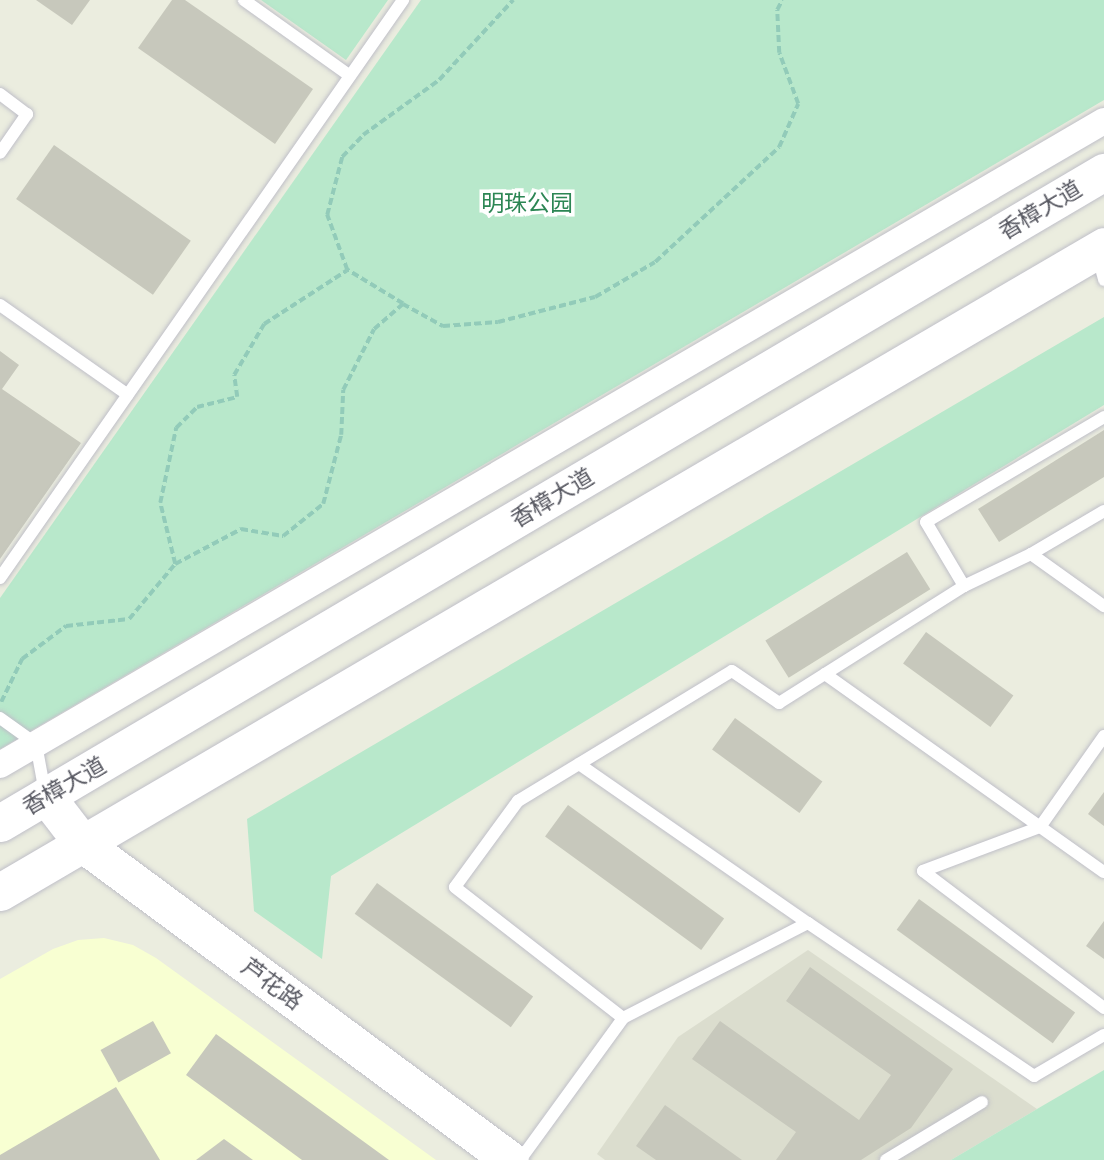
<!DOCTYPE html>
<html>
<head>
<meta charset="utf-8">
<style>
	body { margin:0 }
	#map { position:relative; width:1104px; height:1160px; overflow:hidden; background:#ebeddf; font-family:"Asap Condensed","Noto Sans SC",sans-serif }
	div>[style] { position:absolute }
	.commercial>* { inset:0; background:#f8ffd2 }
	.education>* { inset:0; background:#dbddce }
	.green>* { inset:0; background:#b8e8cb }
	.building>* { inset:0; background:#c7c8bc; transform-origin:0 0 }
	.path>* { height:3.5px; margin-top:-1.75px; transform-origin:0; background:repeating-linear-gradient(90deg,#92cbb9 0 7px,transparent 0 10.5px) }
	.roads { filter:drop-shadow(0 0 2px #bfbfc8) drop-shadow(0 0 2px #bfbfc8) }
	.lane>* { height:12px; margin:-6px; padding:0 6px; transform-origin:6px; border-radius:6px; background:#fff }
	.street>* { height:26px; margin:-13px; padding:0 13px; transform-origin:13px; border-radius:13px; background:#fff }
	.secondary>* { height:37px; margin:-18.5px; padding:0 18.5px; transform-origin:18.5px; border-radius:18.5px; background:#fff }
	span { translate:-50% -50%; white-space:nowrap; text-align:center; line-height:1.15; -webkit-text-stroke:7px #fff; paint-order:stroke }
	.park-label { font-size:23px; color:#2c8654 }
	.street-label { font-size:23px; color:#585962 }
</style>
</head>
<body>
<div id="map">
	<div class="commercial">
		<div style="clip-path:polygon(104px 938px,133px 945px,156px 958px,436px 1160px,0 1160px,0 979px,53px 949px,78px 940px)"></div>
	</div>
	<div class="education">
		<div style="clip-path:polygon(808px 950px,1037px 1109px,951px 1160px,605px 1160px,597px 1154px,678px 1037px)"></div>
	</div>
	<div class="green">
		<div style="clip-path:polygon(261px 0,388px 0,346px 60px)"></div>
		<div style="clip-path:polygon(421px 0,1104px 0,1104px 100px,0 749px,0 598px)"></div>
		<div style="clip-path:polygon(1104px 317px,1104px 405px,331px 876px,322px 959px,254px 911px,247px 819px)"></div>
		<div style="clip-path:polygon(1104px 1070px,1104px 1160px,951px 1160px,1037px 1109px)"></div>
	</div>
	<div class="building">
		<div style="clip-path:polygon(36px 0,90px 0,72px 25px)"></div>
		<div style="clip-path:polygon(172px 0,185px 0,313px 89px,275px 144px,138px 48px)"></div>
		<div style="left:54px;top:145px;width:167px;height:66px;rotate:35deg"></div>
		<div style="clip-path:polygon(0 351px,19px 365px,2px 389px,81px 443px,0 559px)"></div>
		<div style="clip-path:polygon(1104px 430px,1104px 477px,999px 542px,978px 509px)"></div>
		<div style="left:907px;top:552px;width:44px;height:167px;rotate:58deg"></div>
		<div style="left:926px;top:632px;width:108px;height:39px;rotate:36deg"></div>
		<div style="left:735px;top:718px;width:108px;height:39px;rotate:36deg"></div>
		<div style="clip-path:polygon(1104px 792px,1104px 826px,1088px 814px)"></div>
		<div style="left:568px;top:805px;width:193px;height:39px;rotate:36deg"></div>
		<div style="left:377px;top:883px;width:193px;height:38px;rotate:36deg"></div>
		<div style="left:919px;top:899px;width:193px;height:38px;rotate:36deg"></div>
		<div style="clip-path:polygon(1104px 921px,1104px 959px,1086px 946px)"></div>
		<div style="clip-path:polygon(810px 967px,953px 1069px,911px 1128px,861px 1160px,776px 1160px,796px 1132px,692px 1059px,720px 1021px,859px 1120px,891px 1075px,786px 1001px)"></div>
		<div style="left:153px;top:1021px;width:37px;height:60px;rotate:61deg"></div>
		<div style="clip-path:polygon(216px 1034px,389px 1160px,302px 1160px,186px 1075px)"></div>
		<div style="clip-path:polygon(116px 1087px,160px 1160px,0 1160px,0 1155px)"></div>
		<div style="clip-path:polygon(665px 1105px,742px 1160px,656px 1160px,636px 1146px)"></div>
		<div style="clip-path:polygon(224px 1139px,253px 1160px,196px 1160px)"></div>
	</div>
	<div class="path">
		<div style="left:403px;top:304px;width:66px;rotate:-148.7deg"></div>
		<div style="left:347px;top:270px;width:59px;rotate:-110deg"></div>
		<div style="left:327px;top:215px;width:60px;rotate:-75.5deg"></div>
		<div style="left:342px;top:157px;width:30px;rotate:-46deg"></div>
		<div style="left:363px;top:135px;width:94px;rotate:-35.9deg"></div>
		<div style="left:439px;top:80px;width:109px;rotate:-47.2deg"></div>
		<div style="left:175px;top:564px;width:63px;rotate:-103.8deg"></div>
		<div style="left:160px;top:503px;width:77px;rotate:-78deg"></div>
		<div style="left:176px;top:428px;width:30px;rotate:-45deg"></div>
		<div style="left:197px;top:407px;width:41px;rotate:-14deg"></div>
		<div style="left:237px;top:397px;width:22px;rotate:-98deg"></div>
		<div style="left:234px;top:375px;width:59px;rotate:-59.5deg"></div>
		<div style="left:264px;top:324px;width:98px;rotate:-32.9deg"></div>
		<div style="left:1px;top:702px;width:48px;rotate:-64deg"></div>
		<div style="left:22px;top:659px;width:55px;rotate:-36.9deg"></div>
		<div style="left:66px;top:626px;width:63px;rotate:-6.3deg"></div>
		<div style="left:129px;top:619px;width:72px;rotate:-50.1deg"></div>
		<div style="left:175px;top:564px;width:75px;rotate:-27.9deg"></div>
		<div style="left:241px;top:529px;width:43px;rotate:9.5deg"></div>
		<div style="left:283px;top:536px;width:51px;rotate:-38.7deg"></div>
		<div style="left:323px;top:504px;width:71px;rotate:-75.4deg"></div>
		<div style="left:341px;top:435px;width:45px;rotate:-87.5deg"></div>
		<div style="left:343px;top:390px;width:68px;rotate:-63.1deg"></div>
		<div style="left:374px;top:329px;width:38px;rotate:-41deg"></div>
		<div style="left:403px;top:304px;width:46px;rotate:28.8deg"></div>
		<div style="left:443px;top:326px;width:55px;rotate:-4.2deg"></div>
		<div style="left:498px;top:322px;width:100px;rotate:-14.5deg"></div>
		<div style="left:595px;top:297px;width:69px;rotate:-30.3deg"></div>
		<div style="left:655px;top:262px;width:169px;rotate:-42.8deg"></div>
		<div style="left:779px;top:147px;width:47px;rotate:-66.2deg"></div>
		<div style="left:798px;top:104px;width:54px;rotate:-110.4deg"></div>
		<div style="left:779px;top:53px;width:43px;rotate:-92.7deg"></div>
		<div style="left:777px;top:10px;width:11px;rotate:-63deg"></div>
	</div>
	<div class="roads">
		<div class="lane">
			<div style="left:244px;top:0;width:130px;rotate:35.6deg"></div>
			<div style="left:0;top:94px;width:34px;rotate:37deg"></div>
			<div style="left:27px;top:114px;width:47px;rotate:124.7deg"></div>
			<div style="left:1097px;top:253px;width:28px;rotate:75deg"></div>
			<div style="left:0;top:305px;width:156px;rotate:35.1deg"></div>
			<div style="left:1104px;top:511px;width:85px;rotate:149.5deg"></div>
			<div style="left:1031px;top:554px;width:90px;rotate:35.5deg"></div>
			<div style="left:0;top:578px;width:705px;rotate:-55.11deg"></div>
			<div style="left:964px;top:586px;width:74px;rotate:-25.5deg"></div>
			<div style="left:825px;top:674px;width:342px;rotate:35.4deg"></div>
			<div style="left:0;top:718px;width:44px;rotate:35.8deg"></div>
			<div style="left:36px;top:744px;width:50px;rotate:79.6deg"></div>
			<div style="left:1104px;top:736px;width:111px;rotate:125.1deg"></div>
			<div style="left:1040px;top:827px;width:125px;rotate:159.4deg"></div>
			<div style="left:923px;top:871px;width:227px;rotate:37.1deg"></div>
			<div style="left:579px;top:764px;width:279px;rotate:34.8deg"></div>
			<div style="left:623px;top:1018px;width:213px;rotate:-142.1deg"></div>
			<div style="left:455px;top:887px;width:107px;rotate:-53.8deg"></div>
			<div style="left:518px;top:801px;width:250px;rotate:-31.3deg"></div>
			<div style="left:732px;top:671px;width:57px;rotate:34.2deg"></div>
			<div style="left:779px;top:703px;width:219px;rotate:-32.3deg"></div>
			<div style="left:964px;top:586px;width:74px;rotate:-120.7deg"></div>
			<div style="left:926px;top:522px;width:207px;rotate:-30.5deg"></div>
			<div style="left:520px;top:1160px;width:175px;rotate:-54deg"></div>
			<div style="left:623px;top:1018px;width:208px;rotate:-27.2deg"></div>
			<div style="left:808px;top:923px;width:273px;rotate:34.1deg"></div>
			<div style="left:1034px;top:1076px;width:81px;rotate:-30.4deg"></div>
			<div style="left:886px;top:1160px;width:112px;rotate:-31.1deg"></div>
		</div>
		<div class="street">
			<div style="left:0;top:765px;width:1278px;rotate:-30.26deg"></div>
		</div>
		<div class="secondary">
			<div style="left:46px;top:796px;width:61px;rotate:52.4deg"></div>
			<div style="left:83px;top:844px;width:531px;rotate:36.5deg"></div>
			<div style="left:0;top:823px;width:1282px;rotate:-30.53deg"></div>
			<div style="left:0;top:892px;width:1279px;rotate:-30.33deg"></div>
		</div>
	</div>
	<div class="park-label">
		<span style="left:527px;top:203px">明珠公园</span>
	</div>
	<div class="street-label">
		<span style="left:1040px;top:210px;rotate:-31deg">香樟大道</span>
		<span style="left:552px;top:498px;rotate:-31deg">香樟大道</span>
		<span style="left:64px;top:786px;rotate:-30deg">香樟大道</span>
		<span style="left:272px;top:984px;rotate:36deg">芦花路</span>
	</div>
</div>
</body>
</html>
